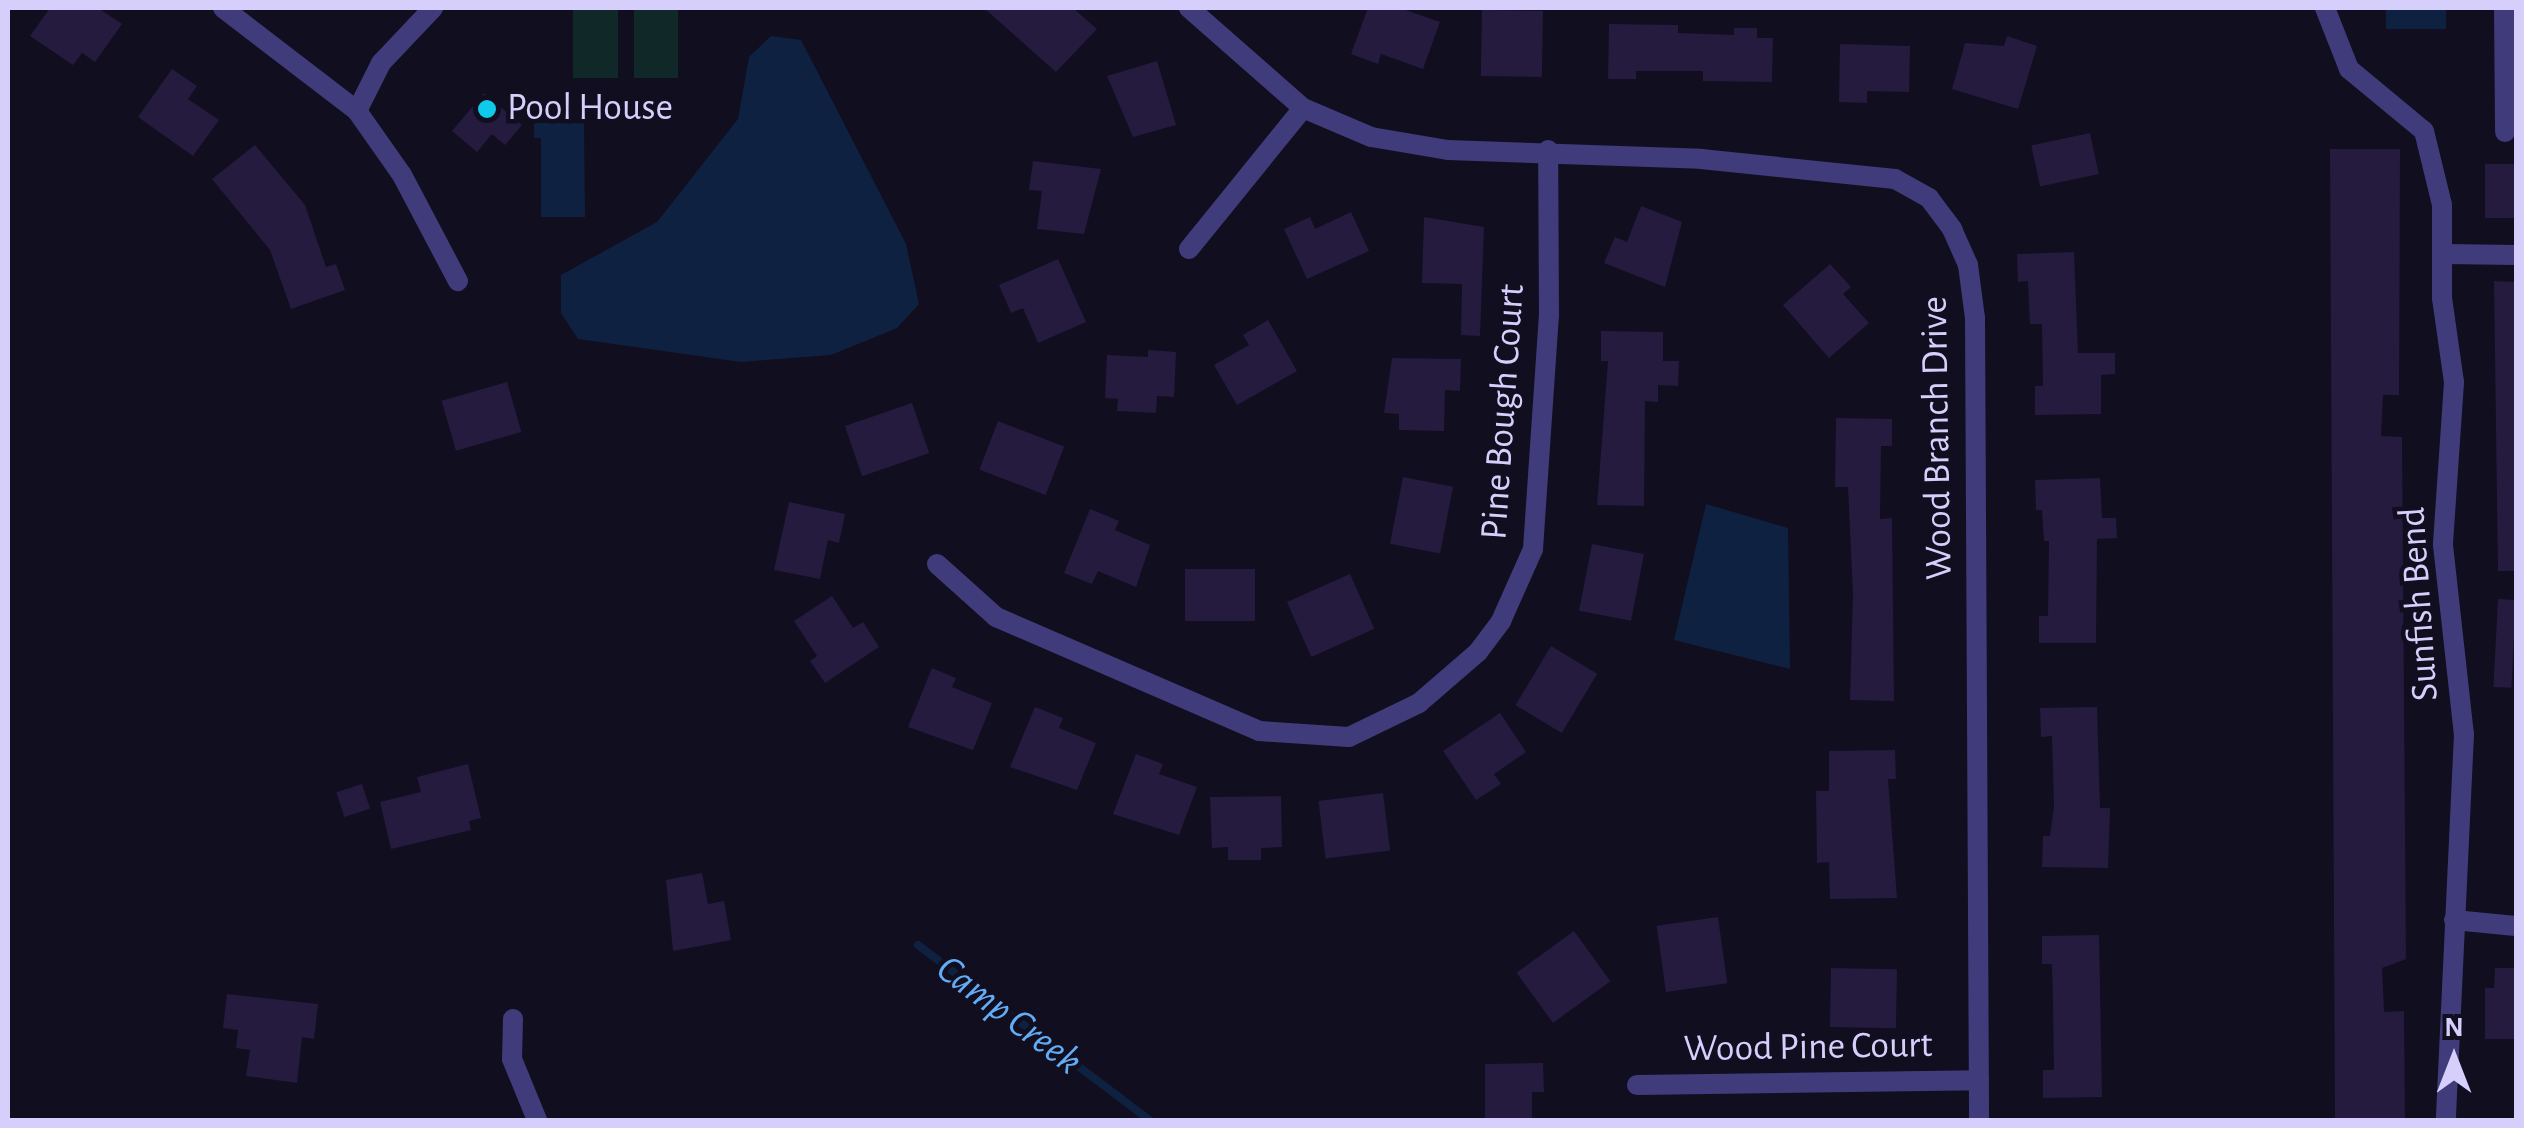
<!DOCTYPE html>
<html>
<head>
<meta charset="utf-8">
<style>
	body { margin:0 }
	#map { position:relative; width:2524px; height:1128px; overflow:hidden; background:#110e1f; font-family:"Alegreya Sans",sans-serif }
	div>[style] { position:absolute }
	.green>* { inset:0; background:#112828; transform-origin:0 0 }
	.water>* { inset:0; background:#0f2141; transform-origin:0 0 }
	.stream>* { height:8px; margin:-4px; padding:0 4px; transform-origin:4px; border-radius:4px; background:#0f2141 }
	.building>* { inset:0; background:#241b3f; transform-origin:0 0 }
	.street>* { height:20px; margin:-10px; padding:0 10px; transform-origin:10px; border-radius:10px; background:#403c7b }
	.dots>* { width:28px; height:28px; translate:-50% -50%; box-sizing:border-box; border:5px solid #110e1f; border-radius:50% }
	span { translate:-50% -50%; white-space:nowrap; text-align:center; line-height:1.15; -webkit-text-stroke:9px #110e1f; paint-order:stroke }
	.poi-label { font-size:38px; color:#d6cffc }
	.left { translate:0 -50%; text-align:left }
	.street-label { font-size:38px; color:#d6cffc }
	.water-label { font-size:40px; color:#63acf5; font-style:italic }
	.frame { position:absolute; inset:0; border:10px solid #d6cffc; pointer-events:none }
	.north { position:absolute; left:2404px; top:1008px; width:100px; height:100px; -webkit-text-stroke:8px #110e1f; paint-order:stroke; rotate:0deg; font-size:28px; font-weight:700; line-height:40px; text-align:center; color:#d6cffc }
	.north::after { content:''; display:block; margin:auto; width:35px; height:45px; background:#d6cffc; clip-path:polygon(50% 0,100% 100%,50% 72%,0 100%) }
</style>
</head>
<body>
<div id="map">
	<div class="green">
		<div style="left:573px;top:8px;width:45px;height:70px"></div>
		<div style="left:634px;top:8px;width:44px;height:70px"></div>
	</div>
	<div class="water">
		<div style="left:2386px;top:8px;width:60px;height:21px"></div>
		<div style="clip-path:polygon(771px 36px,801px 40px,906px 244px,919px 304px,897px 328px,831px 355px,741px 362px,578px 339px,561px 313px,561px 275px,657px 222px,738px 119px,749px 57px)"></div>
		<div style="clip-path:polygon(534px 123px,584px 123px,585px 217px,541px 217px,541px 138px,534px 138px)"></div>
		<div style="clip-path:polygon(1706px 504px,1788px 528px,1790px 669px,1674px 640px)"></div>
	</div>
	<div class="stream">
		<div style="left:918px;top:945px;width:290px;rotate:37.1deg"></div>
	</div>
	<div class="building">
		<div style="clip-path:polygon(50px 8px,98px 8px,122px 24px,95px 62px,82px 53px,73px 65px,30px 36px)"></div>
		<div style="clip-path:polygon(984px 8px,1073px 8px,1097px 29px,1056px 72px)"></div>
		<div style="clip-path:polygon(1368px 8px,1400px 8px,1440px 22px,1423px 69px,1381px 54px,1378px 64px,1351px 54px)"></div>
		<div style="left:1482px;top:10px;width:61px;height:66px;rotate:1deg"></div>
		<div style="clip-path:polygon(1609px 24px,1678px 25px,1678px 33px,1734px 35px,1734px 28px,1757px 28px,1757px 38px,1773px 38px,1772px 82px,1703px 81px,1703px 71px,1636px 71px,1636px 79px,1608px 79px)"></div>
		<div style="clip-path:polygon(2007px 36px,2037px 46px,2018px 109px,1952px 89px,1965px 43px,2004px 46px)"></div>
		<div style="clip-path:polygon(1840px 44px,1910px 46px,1909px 92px,1867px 91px,1867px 103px,1839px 102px)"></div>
		<div style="clip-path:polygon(1157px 61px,1176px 125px,1133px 137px,1107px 76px)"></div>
		<div style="clip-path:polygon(172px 69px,197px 86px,188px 99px,219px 120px,193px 156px,138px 117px)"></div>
		<div style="clip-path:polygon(484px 93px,522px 125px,505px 145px,492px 134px,477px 152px,452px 131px)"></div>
		<div style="left:2090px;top:133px;width:42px;height:60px;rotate:78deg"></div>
		<div style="clip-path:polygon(255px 145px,305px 205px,326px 267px,336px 264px,345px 290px,291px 309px,270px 250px,212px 179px)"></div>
		<div style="clip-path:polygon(2330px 149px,2400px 149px,2399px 395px,2383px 395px,2381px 436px,2402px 437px,2406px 959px,2382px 968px,2384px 1012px,2404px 1011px,2405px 1120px,2335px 1120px)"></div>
		<div style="clip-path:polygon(1033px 161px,1101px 169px,1084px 234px,1037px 229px,1042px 191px,1029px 190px)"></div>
		<div style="left:2485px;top:164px;width:31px;height:54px"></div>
		<div style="clip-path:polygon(1641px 206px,1682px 222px,1665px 287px,1604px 263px,1615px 237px,1627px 242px)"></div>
		<div style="clip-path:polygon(1351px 212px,1369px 251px,1307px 279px,1284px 229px,1310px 217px,1315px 229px)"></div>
		<div style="clip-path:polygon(1424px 217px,1484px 227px,1480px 336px,1461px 335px,1462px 284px,1422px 283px)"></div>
		<div style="clip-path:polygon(2074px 252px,2078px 353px,2115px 353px,2115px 374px,2101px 375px,2101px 414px,2035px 415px,2035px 386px,2043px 386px,2042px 324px,2030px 324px,2028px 281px,2018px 282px,2017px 254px)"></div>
		<div style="clip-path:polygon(1058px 259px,1086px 322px,1038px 343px,1023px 308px,1011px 313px,999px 285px)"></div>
		<div style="clip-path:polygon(1830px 264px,1851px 287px,1843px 294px,1869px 323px,1829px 358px,1783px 305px)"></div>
		<div style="clip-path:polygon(2494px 281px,2516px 282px,2516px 571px,2498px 571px)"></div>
		<div style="clip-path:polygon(1268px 320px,1297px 371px,1237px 405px,1214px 365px,1249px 345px,1243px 335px)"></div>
		<div style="clip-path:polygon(1601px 331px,1663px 332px,1663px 361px,1679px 361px,1678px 386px,1658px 385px,1658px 402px,1645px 401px,1644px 506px,1597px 505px,1608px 361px,1601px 361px)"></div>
		<div style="clip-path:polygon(1148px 350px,1176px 352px,1174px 397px,1157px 396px,1156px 413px,1117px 411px,1118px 399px,1105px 398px,1107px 355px,1148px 357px)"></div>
		<div style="clip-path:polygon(1392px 358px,1461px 359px,1460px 391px,1445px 390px,1444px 431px,1399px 430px,1399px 414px,1384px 413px)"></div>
		<div style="left:507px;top:382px;width:52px;height:68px;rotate:74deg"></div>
		<div style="left:912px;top:403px;width:53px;height:71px;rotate:71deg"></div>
		<div style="clip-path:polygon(1836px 418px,1892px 419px,1892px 446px,1881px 446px,1880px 519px,1892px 518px,1894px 701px,1850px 700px,1853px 593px,1848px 487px,1835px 487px)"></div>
		<div style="left:998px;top:421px;width:71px;height:52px;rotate:21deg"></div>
		<div style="left:1403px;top:477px;width:51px;height:68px;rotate:11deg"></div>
		<div style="clip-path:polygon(2100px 478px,2102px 518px,2116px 518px,2117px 538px,2097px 539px,2096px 643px,2039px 643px,2039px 616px,2048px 616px,2049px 541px,2044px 541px,2042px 510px,2036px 510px,2035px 480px)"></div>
		<div style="clip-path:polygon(789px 502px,845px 514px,839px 543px,828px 540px,820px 579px,774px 570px)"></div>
		<div style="clip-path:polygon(1090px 509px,1119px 521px,1115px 530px,1150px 545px,1136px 587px,1098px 571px,1092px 584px,1064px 573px)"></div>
		<div style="left:1592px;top:544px;width:53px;height:68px;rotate:11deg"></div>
		<div style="left:1255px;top:569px;width:52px;height:70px;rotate:90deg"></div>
		<div style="left:1350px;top:574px;width:60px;height:69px;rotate:66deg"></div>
		<div style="clip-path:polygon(832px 596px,853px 628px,863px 622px,879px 647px,825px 683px,810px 661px,817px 656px,794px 621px)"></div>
		<div style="left:2498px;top:599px;width:18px;height:88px;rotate:3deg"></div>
		<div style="left:1551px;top:646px;width:54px;height:69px;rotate:31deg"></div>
		<div style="clip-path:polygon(932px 668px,956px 678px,952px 687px,992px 703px,973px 750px,908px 727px)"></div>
		<div style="clip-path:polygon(1035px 707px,1063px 718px,1059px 728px,1096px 743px,1077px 790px,1010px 767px)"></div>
		<div style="clip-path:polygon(2097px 707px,2100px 808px,2110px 808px,2108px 868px,2042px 867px,2043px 836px,2050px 836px,2054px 807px,2052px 736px,2041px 737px,2040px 708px)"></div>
		<div style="clip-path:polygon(1500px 713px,1526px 752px,1494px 774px,1501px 784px,1476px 800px,1443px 751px)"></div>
		<div style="clip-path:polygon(1895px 750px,1896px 779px,1888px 779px,1897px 898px,1830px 899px,1829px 862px,1817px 863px,1816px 791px,1829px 791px,1829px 751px)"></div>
		<div style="clip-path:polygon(1136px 754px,1163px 764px,1159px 774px,1197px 787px,1179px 835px,1113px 814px)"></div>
		<div style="clip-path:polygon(468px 764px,481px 818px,469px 821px,471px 830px,391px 849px,380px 802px,421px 792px,417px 777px)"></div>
		<div style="left:362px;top:784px;width:26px;height:27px;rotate:72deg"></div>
		<div style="left:1383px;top:793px;width:58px;height:65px;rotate:83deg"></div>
		<div style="clip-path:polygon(1281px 796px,1282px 847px,1261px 848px,1261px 860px,1228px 860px,1228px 847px,1212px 848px,1210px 797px)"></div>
		<div style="clip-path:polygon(702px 873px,708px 904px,724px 901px,731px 940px,673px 951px,666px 880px)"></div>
		<div style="left:1718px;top:917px;width:67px;height:62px;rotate:82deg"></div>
		<div style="left:1574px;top:931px;width:62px;height:71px;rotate:54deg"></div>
		<div style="clip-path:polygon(2099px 935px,2102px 1097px,2043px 1098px,2043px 1070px,2054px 1070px,2053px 1005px,2052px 964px,2042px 964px,2042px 936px)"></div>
		<div style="left:1831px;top:968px;width:66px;height:59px;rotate:1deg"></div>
		<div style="clip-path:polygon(2495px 968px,2516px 968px,2516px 1039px,2485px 1039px,2485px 988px,2494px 988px)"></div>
		<div style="clip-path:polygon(227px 994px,318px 1004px,314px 1039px,302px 1037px,297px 1083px,246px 1076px,250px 1050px,236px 1048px,238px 1030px,223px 1028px)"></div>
		<div style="clip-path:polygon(1543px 1063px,1544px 1092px,1532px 1092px,1532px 1120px,1485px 1120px,1485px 1064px)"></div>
	</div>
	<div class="street">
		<div style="left:223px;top:8px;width:169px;rotate:37.5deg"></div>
		<div style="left:357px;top:111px;width:78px;rotate:54.9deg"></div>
		<div style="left:402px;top:175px;width:120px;rotate:62.2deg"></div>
		<div style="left:1189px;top:8px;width:152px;rotate:41.3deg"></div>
		<div style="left:1303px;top:108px;width:74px;rotate:23.1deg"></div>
		<div style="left:1371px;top:137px;width:78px;rotate:9.6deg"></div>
		<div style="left:1448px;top:150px;width:253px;rotate:2deg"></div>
		<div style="left:1701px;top:159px;width:195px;rotate:5.9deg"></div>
		<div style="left:1895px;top:179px;width:39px;rotate:29deg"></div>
		<div style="left:1929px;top:198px;width:39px;rotate:53deg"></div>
		<div style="left:1952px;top:229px;width:39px;rotate:66deg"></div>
		<div style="left:1968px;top:265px;width:53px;rotate:82.5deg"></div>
		<div style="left:1975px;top:318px;width:802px;rotate:89.71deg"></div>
		<div style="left:2325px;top:8px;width:66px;rotate:68.5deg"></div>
		<div style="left:2349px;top:69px;width:97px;rotate:39.6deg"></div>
		<div style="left:2424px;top:131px;width:76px;rotate:76.3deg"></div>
		<div style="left:2442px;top:205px;width:93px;rotate:90deg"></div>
		<div style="left:2442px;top:298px;width:85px;rotate:81.9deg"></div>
		<div style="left:2454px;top:382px;width:163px;rotate:93.9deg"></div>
		<div style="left:2443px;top:545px;width:190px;rotate:83.7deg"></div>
		<div style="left:2464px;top:734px;width:386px;rotate:92.7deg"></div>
		<div style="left:2504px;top:8px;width:124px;rotate:89.5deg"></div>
		<div style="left:357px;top:111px;width:54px;rotate:-63.4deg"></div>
		<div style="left:381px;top:63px;width:76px;rotate:-46.6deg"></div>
		<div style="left:1189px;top:249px;width:181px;rotate:-51deg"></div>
		<div style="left:2446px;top:254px;width:70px;rotate:0.8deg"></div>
		<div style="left:937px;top:564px;width:79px;rotate:41.9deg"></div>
		<div style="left:996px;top:617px;width:287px;rotate:23.4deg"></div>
		<div style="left:1259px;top:731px;width:90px;rotate:3.8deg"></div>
		<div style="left:1349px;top:737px;width:78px;rotate:-25.9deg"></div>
		<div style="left:1419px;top:703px;width:78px;rotate:-40.8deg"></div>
		<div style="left:1478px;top:652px;width:39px;rotate:-53deg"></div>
		<div style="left:1501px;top:621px;width:79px;rotate:-66deg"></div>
		<div style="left:1533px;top:549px;width:235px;rotate:-86.1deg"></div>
		<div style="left:1549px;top:315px;width:165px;rotate:-90.3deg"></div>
		<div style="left:2454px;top:920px;width:62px;rotate:5.5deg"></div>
		<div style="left:513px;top:1019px;width:40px;rotate:91.4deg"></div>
		<div style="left:512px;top:1059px;width:66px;rotate:67.7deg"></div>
		<div style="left:1637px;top:1085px;width:342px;rotate:-0.8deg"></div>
	</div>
	<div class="dots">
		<div style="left:487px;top:109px;background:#0fcae8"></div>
	</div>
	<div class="poi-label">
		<span class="left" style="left:507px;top:109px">Pool House</span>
	</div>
	<div class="street-label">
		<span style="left:1504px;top:412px;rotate:-86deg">Pine Bough Court</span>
		<span style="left:1938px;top:438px;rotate:-91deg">Wood Branch Drive</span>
		<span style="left:2420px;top:604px;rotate:-94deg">Sunfish Bend</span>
		<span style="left:1808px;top:1048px;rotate:-1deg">Wood Pine Court</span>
	</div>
	<div class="water-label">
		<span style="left:1009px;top:1015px;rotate:37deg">Camp Creek</span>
	</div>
	<div class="frame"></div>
	<div class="north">N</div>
</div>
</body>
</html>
